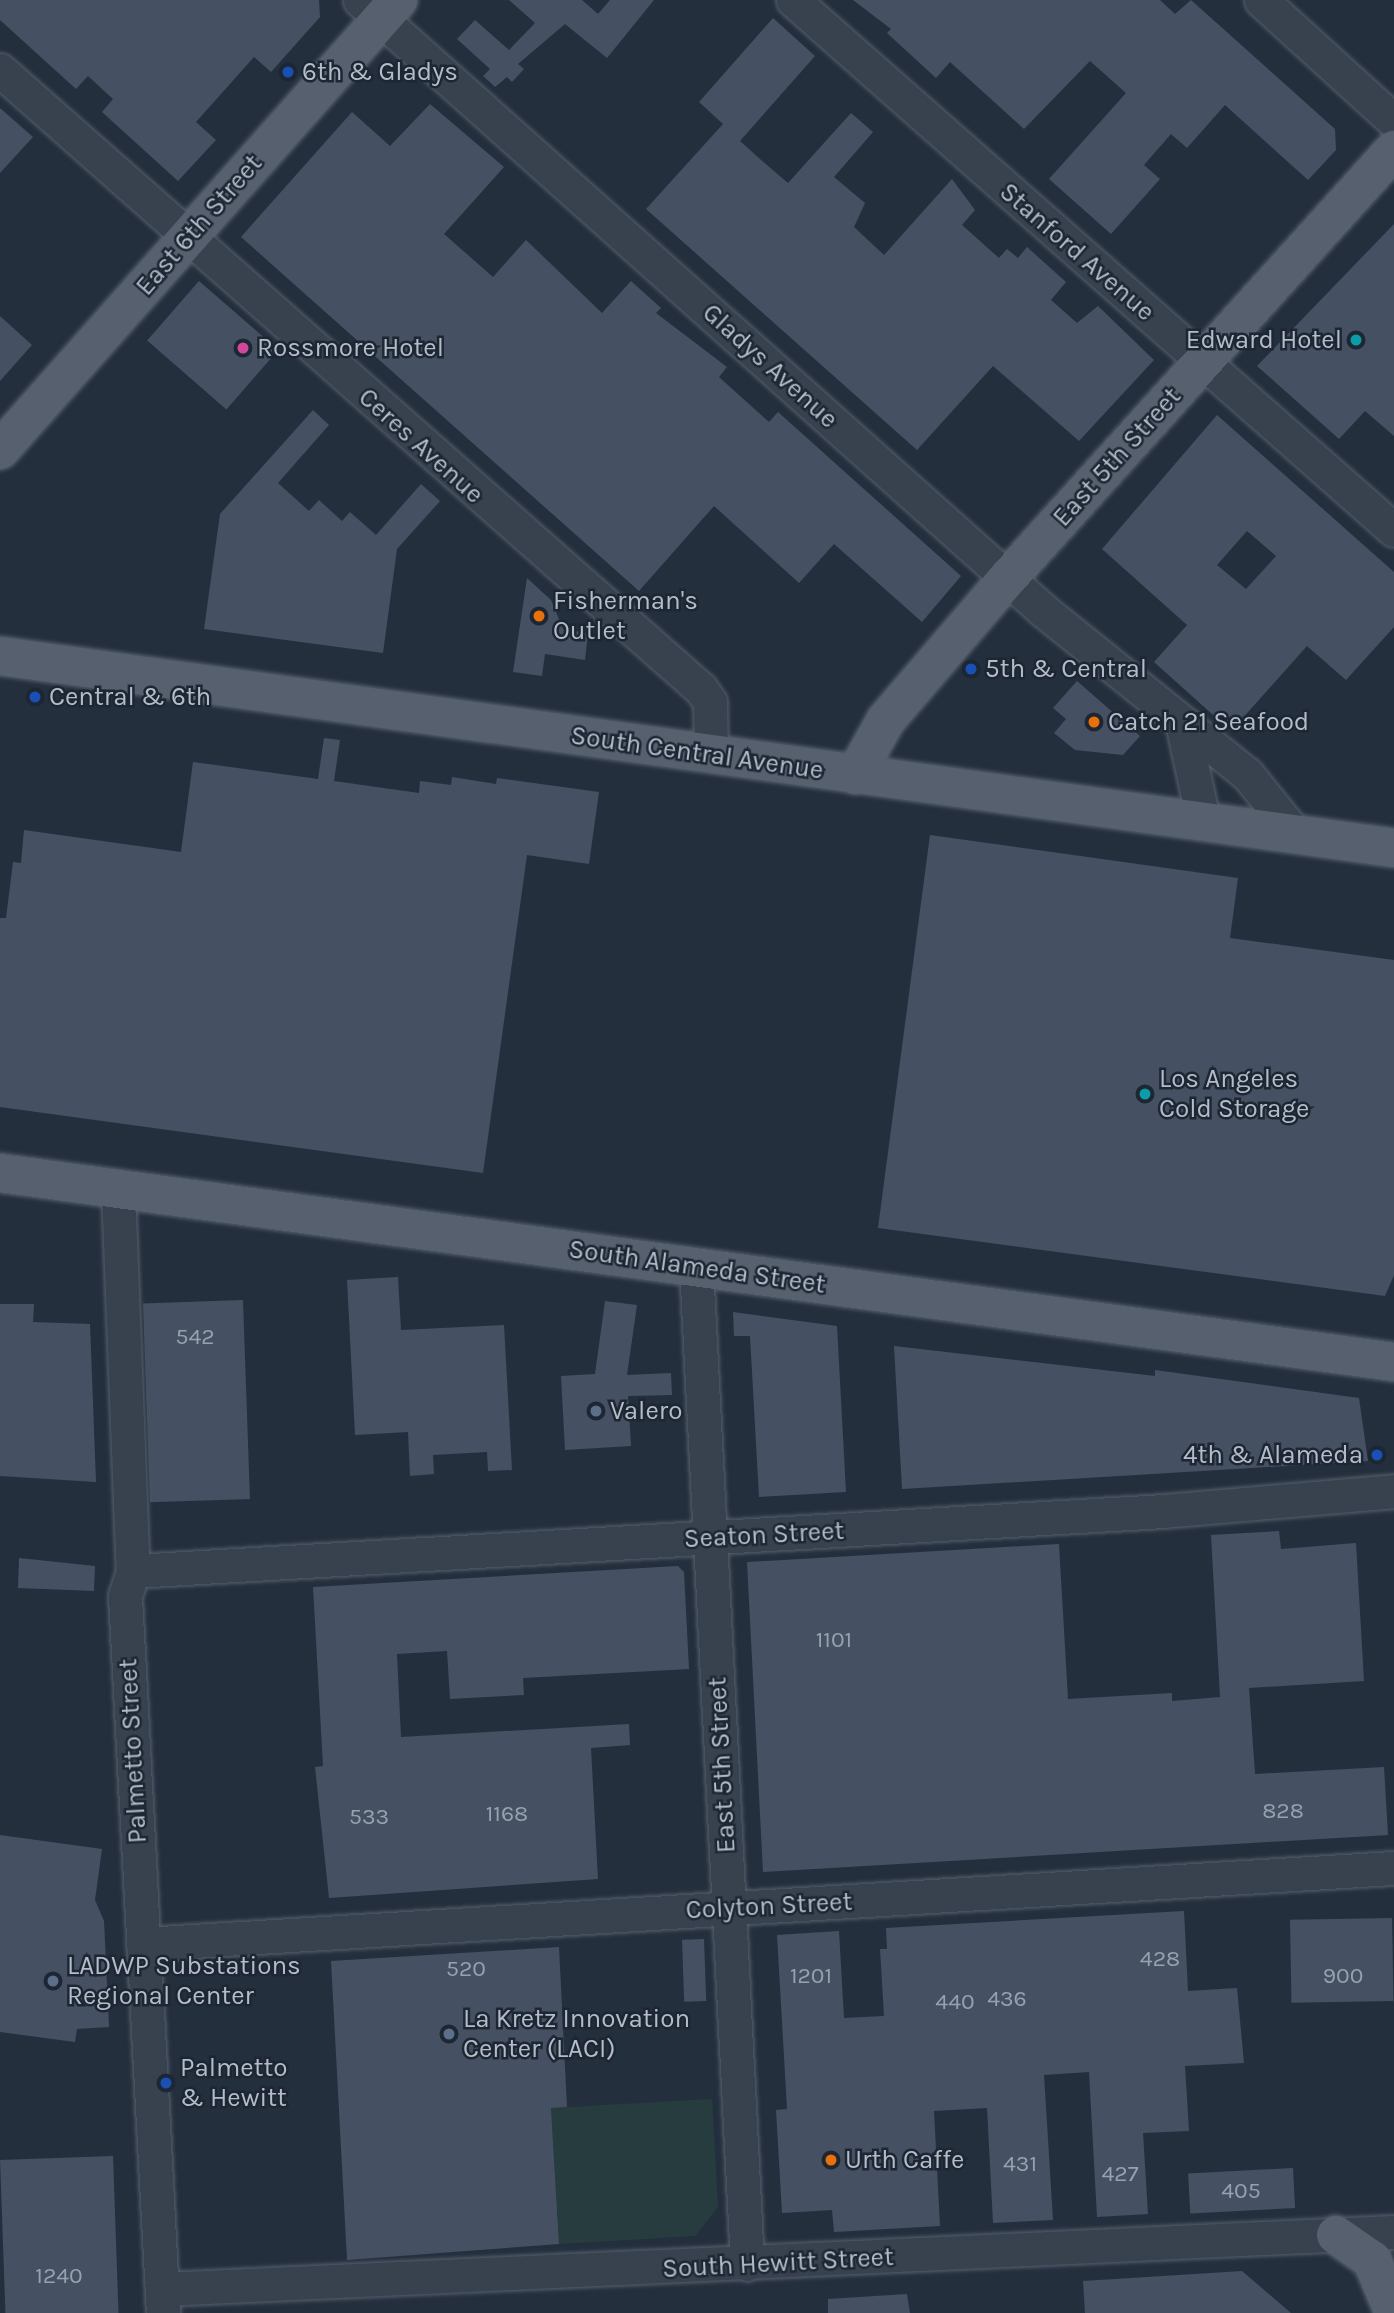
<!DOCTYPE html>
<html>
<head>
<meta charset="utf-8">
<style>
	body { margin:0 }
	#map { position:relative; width:1394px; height:2313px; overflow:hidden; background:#242f3e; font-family:Karla,sans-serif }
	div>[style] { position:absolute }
	.green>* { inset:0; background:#263c3f }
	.building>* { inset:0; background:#455162; transform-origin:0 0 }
	.roads { filter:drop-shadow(0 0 2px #565f6c) drop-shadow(0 0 2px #565f6c) }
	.minor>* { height:33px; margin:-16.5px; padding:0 16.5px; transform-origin:16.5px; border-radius:16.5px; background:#38414e }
	.major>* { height:38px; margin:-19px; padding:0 19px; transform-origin:19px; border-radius:19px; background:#56606e }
	.dots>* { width:19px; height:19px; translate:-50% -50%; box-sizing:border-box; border:4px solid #1d2633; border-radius:50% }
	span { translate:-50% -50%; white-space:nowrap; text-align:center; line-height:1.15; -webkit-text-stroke:5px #1d2633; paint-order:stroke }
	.number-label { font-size:23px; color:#98a1af }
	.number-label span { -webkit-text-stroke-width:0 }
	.poi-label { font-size:26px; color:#b4bcc9 }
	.left { translate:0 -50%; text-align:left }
	.right { translate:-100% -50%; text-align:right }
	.street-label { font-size:26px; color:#b4bcc9 }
</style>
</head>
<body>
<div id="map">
	<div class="green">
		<div style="clip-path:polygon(712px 2099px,718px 2207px,695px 2236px,559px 2244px,551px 2108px)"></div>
	</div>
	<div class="building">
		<div style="clip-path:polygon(0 0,319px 0,320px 17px,271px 72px,254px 57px,196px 122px,216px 140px,178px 181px,102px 112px,113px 99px,88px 76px,76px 89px,0 20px)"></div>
		<div style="clip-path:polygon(509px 0,582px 0,598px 14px,610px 0,654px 0,607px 58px,565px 24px,518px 64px,524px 69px,512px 82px,507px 77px,495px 87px,483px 76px,490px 69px,457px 39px,475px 20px,509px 50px,535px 23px)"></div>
		<div style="clip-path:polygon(853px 0,1160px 0,1175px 14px,1191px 0,1335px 129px,1336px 150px,1308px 180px,1225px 105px,1187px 148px,1171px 134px,1144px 165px,1160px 179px,1111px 234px,1049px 179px,1126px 93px,1090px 61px,1024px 129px,950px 62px,936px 78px,887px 33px,891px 29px)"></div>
		<div style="clip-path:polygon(773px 18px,815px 56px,740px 141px,760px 159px,788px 183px,851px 113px,873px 132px,834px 177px,865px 203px,854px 227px,884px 255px,952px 179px,975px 210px,962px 225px,999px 258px,1007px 249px,1018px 258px,1027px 247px,1066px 282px,1051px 300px,1077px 323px,1098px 306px,1154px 360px,1079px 441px,993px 366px,917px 450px,646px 209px,723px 124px,699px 102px)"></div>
		<div style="clip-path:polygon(430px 104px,504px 167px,444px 234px,493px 277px,526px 240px,602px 313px,631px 281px,661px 308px,656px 313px,727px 367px,719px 377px,769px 422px,778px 412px,961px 576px,922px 622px,834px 544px,799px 583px,714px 506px,639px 591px,241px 237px,352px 112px,390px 146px)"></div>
		<div style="clip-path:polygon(0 108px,33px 137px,0 173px)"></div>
		<div style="clip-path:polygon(1394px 224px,1394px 436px,1365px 411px,1339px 439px,1257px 366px)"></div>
		<div style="left:199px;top:281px;width:105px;height:79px;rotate:41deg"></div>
		<div style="clip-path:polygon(0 316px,32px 345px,0 381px)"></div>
		<div style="clip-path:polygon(313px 410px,329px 425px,278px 483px,309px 511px,319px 500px,342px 521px,350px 512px,376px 535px,421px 484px,440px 501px,397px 549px,383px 653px,204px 629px,220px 514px)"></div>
		<div style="clip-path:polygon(evenodd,1217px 415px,1394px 572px,1394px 627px,1346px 680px,1307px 646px,1231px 731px,1154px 662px,1187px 625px,1102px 549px,1217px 415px,1247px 531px,1276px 556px,1246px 589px,1217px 565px,1247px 531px)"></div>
		<div style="clip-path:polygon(527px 578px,551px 600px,563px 629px,588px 633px,585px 660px,545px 654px,542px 676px,513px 672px)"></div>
		<div style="clip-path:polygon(1077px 681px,1140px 736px,1123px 755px,1075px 750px,1054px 733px,1066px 719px,1053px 708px)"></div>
		<div style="clip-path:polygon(324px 738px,340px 740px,334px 781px,419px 793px,420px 781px,451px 785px,452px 777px,496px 784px,497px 778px,599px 792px,589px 864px,527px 855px,483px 1173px,0 1107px,0 918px,6px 918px,13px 862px,21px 863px,24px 830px,181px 852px,193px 762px,318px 779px)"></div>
		<div style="clip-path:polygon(930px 835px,1238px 878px,1230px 938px,1394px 960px,1394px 1275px,1385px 1296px,878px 1228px)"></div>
		<div style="clip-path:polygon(398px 1277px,401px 1330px,504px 1325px,512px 1470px,488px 1471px,487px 1452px,433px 1455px,434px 1474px,410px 1476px,408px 1432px,355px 1435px,347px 1280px)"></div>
		<div style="left:243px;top:1300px;width:199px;height:100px;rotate:88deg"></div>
		<div style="clip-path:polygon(605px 1301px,637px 1305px,627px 1375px,671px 1373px,672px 1395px,628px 1396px,631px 1446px,565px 1450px,561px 1376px,595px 1374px)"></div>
		<div style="clip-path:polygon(0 1304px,34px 1304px,33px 1322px,90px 1324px,96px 1482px,0 1476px)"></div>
		<div style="clip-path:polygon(733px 1312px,837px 1326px,846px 1492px,759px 1497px,750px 1336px,734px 1336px)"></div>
		<div style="clip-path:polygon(894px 1346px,1155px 1376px,1155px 1370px,1359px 1398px,1368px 1461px,902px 1489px)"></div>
		<div style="clip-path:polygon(1279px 1531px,1281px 1549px,1356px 1543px,1364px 1681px,1249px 1688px,1255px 1774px,1384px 1767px,1388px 1835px,763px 1872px,747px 1562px,1059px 1544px,1068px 1699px,1172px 1693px,1172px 1701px,1220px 1697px,1211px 1535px)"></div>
		<div style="clip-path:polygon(19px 1558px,95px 1566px,94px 1591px,18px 1588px)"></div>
		<div style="clip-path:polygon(678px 1566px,684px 1572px,689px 1669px,523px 1678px,524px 1695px,450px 1699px,447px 1651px,397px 1654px,401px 1737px,629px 1724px,630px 1745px,591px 1748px,598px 1879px,329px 1898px,315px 1767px,323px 1766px,313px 1587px)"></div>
		<div style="clip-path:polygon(0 1835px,102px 1849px,95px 1900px,104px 1921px,109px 2027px,77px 2029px,75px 2042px,0 2032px)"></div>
		<div style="clip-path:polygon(1184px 1911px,1188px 1991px,1237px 1988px,1244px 2063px,1185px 2066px,1189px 2131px,1143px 2133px,1148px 2214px,1097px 2217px,1089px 2072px,1044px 2075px,1053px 2220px,993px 2223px,987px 2108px,934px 2111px,940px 2226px,834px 2232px,832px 2210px,782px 2213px,776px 2110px,787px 2109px,777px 1935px,839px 1931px,844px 2018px,884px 2016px,880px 1949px,887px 1949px,886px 1928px)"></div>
		<div style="left:1392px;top:1918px;width:83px;height:102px;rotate:89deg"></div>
		<div style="left:704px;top:1939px;width:62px;height:22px;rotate:88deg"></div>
		<div style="clip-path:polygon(559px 1947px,567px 2107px,551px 2108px,559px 2244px,347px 2260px,331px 1961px)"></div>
		<div style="left:113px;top:2156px;width:157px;height:113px;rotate:88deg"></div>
		<div style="left:1293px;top:2168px;width:40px;height:105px;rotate:87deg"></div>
		<div style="clip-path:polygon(1242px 2271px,1291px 2313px,1085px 2313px,1083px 2281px)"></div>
		<div style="clip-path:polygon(907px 2294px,910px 2313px,828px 2313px,828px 2299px)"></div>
	</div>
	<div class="roads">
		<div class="minor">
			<div style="left:360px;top:0;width:917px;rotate:41.77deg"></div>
			<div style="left:1044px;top:611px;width:260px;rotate:38.8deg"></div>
			<div style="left:1247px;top:774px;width:80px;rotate:51.1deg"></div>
			<div style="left:793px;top:0;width:801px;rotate:41.41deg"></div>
			<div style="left:1261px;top:0;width:180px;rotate:42.3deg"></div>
			<div style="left:0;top:70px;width:935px;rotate:41.45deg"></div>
			<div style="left:701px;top:689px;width:16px;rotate:55deg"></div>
			<div style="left:710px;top:702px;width:52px;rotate:88.9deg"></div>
			<div style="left:1183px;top:727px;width:99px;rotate:77.8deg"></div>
			<div style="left:118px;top:1189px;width:382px;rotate:87.8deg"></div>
			<div style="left:133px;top:1571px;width:26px;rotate:108deg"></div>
			<div style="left:125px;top:1596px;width:718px;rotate:86.97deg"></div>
			<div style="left:696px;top:1266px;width:999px;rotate:87.07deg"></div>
			<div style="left:133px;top:1571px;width:1032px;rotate:-3.33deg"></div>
			<div style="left:1163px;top:1511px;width:232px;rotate:-4.9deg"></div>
			<div style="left:143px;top:1944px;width:1253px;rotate:-3.48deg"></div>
			<div style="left:163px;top:2289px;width:1232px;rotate:-2.65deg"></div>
		</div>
		<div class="major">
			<div style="left:0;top:450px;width:601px;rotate:-48.51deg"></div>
			<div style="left:0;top:656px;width:1407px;rotate:7.84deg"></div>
			<div style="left:855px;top:775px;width:63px;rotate:-60.6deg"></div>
			<div style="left:886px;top:720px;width:186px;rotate:-49.4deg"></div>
			<div style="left:1007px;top:579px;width:578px;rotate:-47.95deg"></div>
			<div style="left:0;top:1173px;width:1407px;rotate:7.72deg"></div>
			<div style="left:1336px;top:2235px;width:44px;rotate:34.8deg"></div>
			<div style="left:1372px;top:2260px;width:57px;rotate:67.5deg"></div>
		</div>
	</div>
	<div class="dots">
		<div style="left:288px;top:72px;background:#1a4fb4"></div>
		<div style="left:1356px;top:340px;background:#0f9aa8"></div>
		<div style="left:243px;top:348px;background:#d1479c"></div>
		<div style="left:539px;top:616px;background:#e8710a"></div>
		<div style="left:971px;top:669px;background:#1a4fb4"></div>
		<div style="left:35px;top:697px;background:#1a4fb4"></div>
		<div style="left:1094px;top:722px;background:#e8710a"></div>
		<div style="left:1145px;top:1094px;background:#0f9aa8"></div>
		<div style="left:596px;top:1411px;background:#5c6f8a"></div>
		<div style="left:1377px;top:1455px;background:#1a4fb4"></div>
		<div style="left:53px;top:1981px;background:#5c6f8a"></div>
		<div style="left:449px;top:2034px;background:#5c6f8a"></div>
		<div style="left:166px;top:2083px;background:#1a4fb4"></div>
		<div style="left:831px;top:2160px;background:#e8710a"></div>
	</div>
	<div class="number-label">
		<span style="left:195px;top:1337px">542</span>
		<span style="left:834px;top:1640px">1101</span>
		<span style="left:1283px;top:1811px">828</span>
		<span style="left:507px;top:1814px">1168</span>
		<span style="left:369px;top:1817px">533</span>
		<span style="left:1160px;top:1959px">428</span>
		<span style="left:466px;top:1969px">520</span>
		<span style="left:811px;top:1976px">1201</span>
		<span style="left:1343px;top:1976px">900</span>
		<span style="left:1007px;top:1999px">436</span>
		<span style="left:955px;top:2002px">440</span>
		<span style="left:1020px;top:2164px">431</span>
		<span style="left:1120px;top:2174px">427</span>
		<span style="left:1241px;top:2191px">405</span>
		<span style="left:59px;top:2276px">1240</span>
	</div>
	<div class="poi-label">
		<span class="left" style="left:302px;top:72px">6th &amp; Gladys</span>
		<span class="right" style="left:1342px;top:340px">Edward Hotel</span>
		<span class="left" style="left:257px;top:348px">Rossmore Hotel</span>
		<span class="left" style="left:553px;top:616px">Fisherman's<br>Outlet</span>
		<span class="left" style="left:985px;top:669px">5th &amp; Central</span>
		<span class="left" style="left:49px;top:697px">Central &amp; 6th</span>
		<span class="left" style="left:1108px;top:722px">Catch 21 Seafood</span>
		<span class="left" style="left:1159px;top:1094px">Los Angeles<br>Cold Storage</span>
		<span class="left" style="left:610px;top:1411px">Valero</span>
		<span class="right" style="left:1363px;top:1455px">4th &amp; Alameda</span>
		<span class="left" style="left:67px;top:1981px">LADWP Substations<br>Regional Center</span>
		<span class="left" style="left:463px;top:2034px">La Kretz Innovation<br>Center (LACI)</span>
		<span class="left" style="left:180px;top:2083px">Palmetto<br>&amp; Hewitt</span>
		<span class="left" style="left:845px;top:2160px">Urth Caffe</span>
	</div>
	<div class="street-label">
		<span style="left:199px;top:225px;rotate:-49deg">East 6th Street</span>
		<span style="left:1077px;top:252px;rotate:41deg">Stanford Avenue</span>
		<span style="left:770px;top:366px;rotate:42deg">Gladys Avenue</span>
		<span style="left:421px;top:446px;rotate:42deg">Ceres Avenue</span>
		<span style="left:1117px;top:457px;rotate:-48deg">East 5th Street</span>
		<span style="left:697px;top:753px;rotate:8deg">South Central Avenue</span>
		<span style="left:697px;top:1267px;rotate:8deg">South Alameda Street</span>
		<span style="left:764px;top:1535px;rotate:-3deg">Seaton Street</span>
		<span style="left:133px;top:1751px;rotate:-93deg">Palmetto Street</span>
		<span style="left:722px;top:1765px;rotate:-93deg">East 5th Street</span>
		<span style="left:769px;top:1906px;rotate:-3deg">Colyton Street</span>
		<span style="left:778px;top:2263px;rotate:-3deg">South Hewitt Street</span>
	</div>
</div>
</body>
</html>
